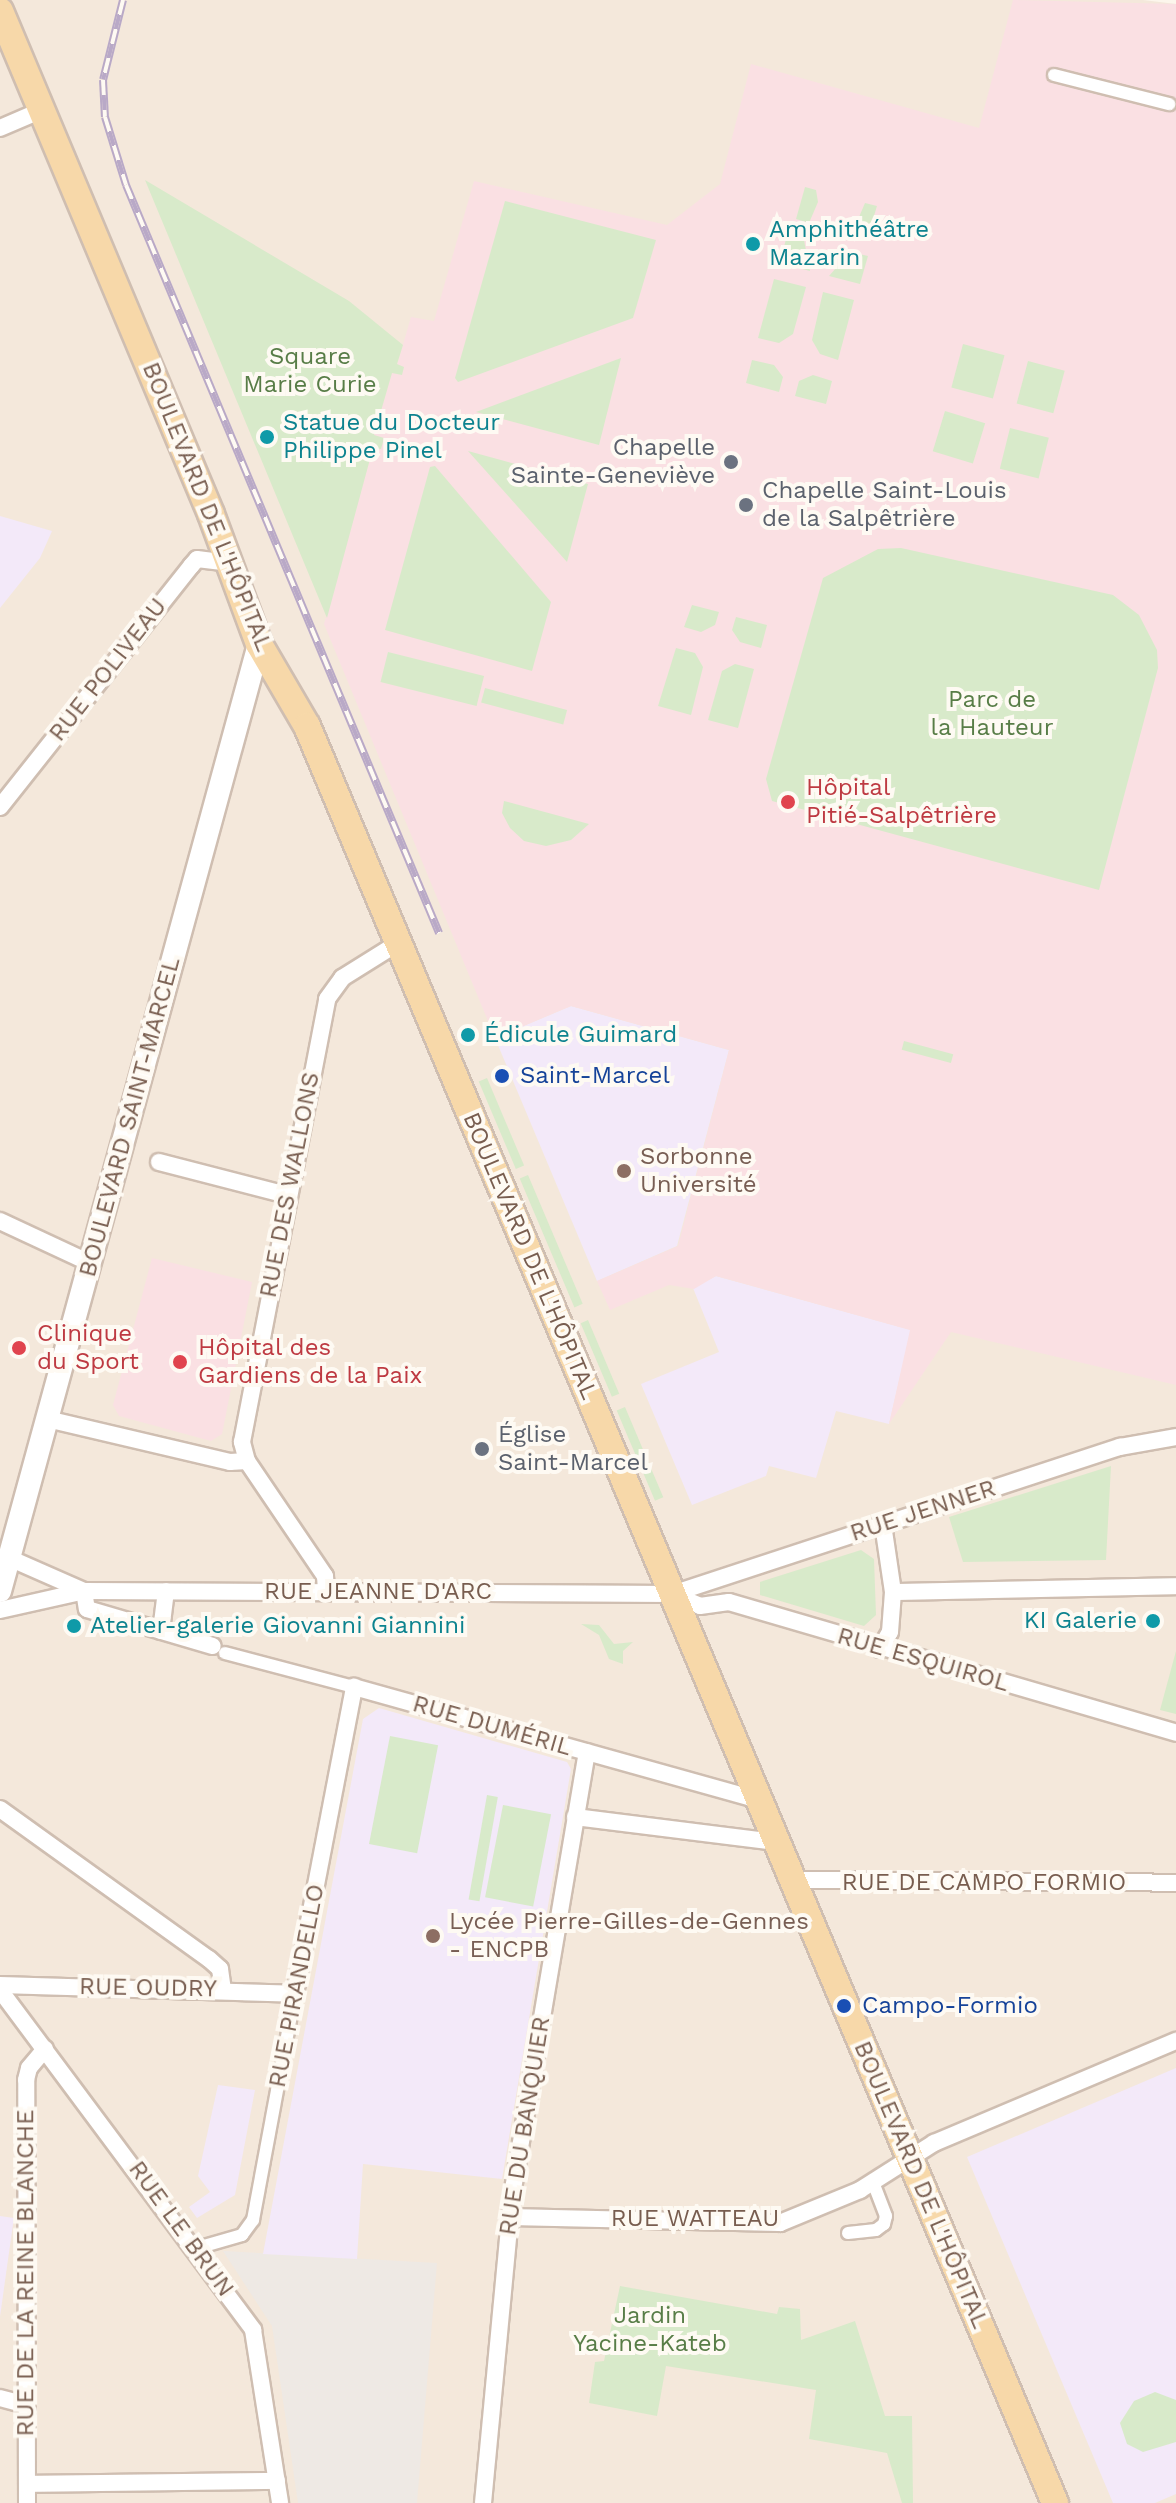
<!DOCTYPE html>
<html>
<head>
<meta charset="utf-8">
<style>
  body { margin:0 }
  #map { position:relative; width:1176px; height:2503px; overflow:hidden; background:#fcf6ec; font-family:"Work Sans",sans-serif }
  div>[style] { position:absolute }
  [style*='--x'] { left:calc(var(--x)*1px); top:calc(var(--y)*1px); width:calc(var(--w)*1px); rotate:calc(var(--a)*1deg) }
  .residential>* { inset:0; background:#f4e8db }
  .industrial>* { inset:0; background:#eee9e4 }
  .education>* { inset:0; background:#f3e9f9; transform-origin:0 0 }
  .medical>* { inset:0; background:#fae0e3 }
  .green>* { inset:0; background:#d8eaca; transform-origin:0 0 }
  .roads { filter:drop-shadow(2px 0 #cfbeb1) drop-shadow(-2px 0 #cfbeb1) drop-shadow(0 2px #cfbeb1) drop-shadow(0 -2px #cfbeb1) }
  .pedestrian>* { height:12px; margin:-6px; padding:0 6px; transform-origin:6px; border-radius:6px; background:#fff }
  .minor>* { height:16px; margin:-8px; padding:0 8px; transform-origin:8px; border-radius:8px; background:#fff }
  .secondary>* { height:22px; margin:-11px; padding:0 11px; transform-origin:11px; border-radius:11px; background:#fff }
  .primary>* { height:26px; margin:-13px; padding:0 13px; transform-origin:13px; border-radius:13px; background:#f7d8a9 }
  .rail>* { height:8px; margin-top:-4px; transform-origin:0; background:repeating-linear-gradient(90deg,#fefaf3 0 15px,#b9a9c7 0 30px); box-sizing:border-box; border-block:2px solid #b9a9c7 }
  .dots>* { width:22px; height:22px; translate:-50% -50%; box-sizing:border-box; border:4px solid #fefaf3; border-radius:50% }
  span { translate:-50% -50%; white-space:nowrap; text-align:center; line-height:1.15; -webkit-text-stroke:8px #fefaf3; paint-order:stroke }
  .culture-label { font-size:24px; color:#0d838f }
  .left { translate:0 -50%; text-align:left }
  .right { translate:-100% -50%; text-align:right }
  .park-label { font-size:24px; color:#587d47 }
  .worship-label { font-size:24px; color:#5b616d }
  .street-label { font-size:24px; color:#785d4f }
  .health-label { font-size:24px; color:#be3a42 }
  .transit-label { font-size:24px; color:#164399 }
  .education-label { font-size:24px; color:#785e54 }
</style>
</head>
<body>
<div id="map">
  <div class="residential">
    <i style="clip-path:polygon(0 0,1143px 0,1176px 4px,1176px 2503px,0 2503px)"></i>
  </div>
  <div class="industrial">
    <i style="clip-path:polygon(223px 2251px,437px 2263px,417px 2503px,298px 2503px,272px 2326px)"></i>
  </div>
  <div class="education">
    <i style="clip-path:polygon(0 516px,52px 531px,40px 558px,0 608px)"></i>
    <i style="clip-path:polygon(571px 1006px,729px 1050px,677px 1246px,597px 1281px,495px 1038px)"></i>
    <i style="clip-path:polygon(716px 1276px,911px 1330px,889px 1424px,836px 1411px,816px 1478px,769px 1466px,766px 1476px,692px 1505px,641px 1384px,719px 1352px,693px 1288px)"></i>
    <i style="clip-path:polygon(379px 1708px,567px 1762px,571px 1769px,502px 2179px,363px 2164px,357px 2259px,263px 2254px,363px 1719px)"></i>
    <i style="clip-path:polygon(1176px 2068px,1176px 2494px,1155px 2503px,1113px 2503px,967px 2157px)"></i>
    <i style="clip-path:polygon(218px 2085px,255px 2090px,235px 2195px,197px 2218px,189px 2207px,210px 2192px,198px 2176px)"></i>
    <i style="left:0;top:2216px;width:14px;height:117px;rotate:8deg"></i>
  </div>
  <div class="medical">
    <i style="clip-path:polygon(1013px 0,1176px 4px,1176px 1385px,951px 1332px,889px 1424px,910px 1330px,716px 1276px,694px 1289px,669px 1285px,610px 1310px,597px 1281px,678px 1246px,729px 1050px,571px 1006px,495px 1038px,324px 624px,373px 448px,381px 449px,384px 439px,374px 436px,392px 372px,402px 374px,404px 367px,397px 365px,411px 317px,434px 321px,474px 181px,667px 225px,720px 184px,751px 64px,979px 128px)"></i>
    <i style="clip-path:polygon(152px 1258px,252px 1282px,222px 1434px,211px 1441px,119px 1416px,113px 1405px)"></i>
  </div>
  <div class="green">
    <i style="clip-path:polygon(145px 180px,349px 301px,403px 345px,397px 364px,404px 367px,402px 375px,392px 373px,374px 435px,384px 438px,381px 449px,373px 448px,327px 618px)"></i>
    <i style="clip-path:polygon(805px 187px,816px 190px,818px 202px,809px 223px,796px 219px)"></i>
    <i style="clip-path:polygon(505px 201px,656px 240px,633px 318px,458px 382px,455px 378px)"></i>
    <i style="clip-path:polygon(865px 203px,877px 206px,867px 239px,853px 231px)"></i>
    <i style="clip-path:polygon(787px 235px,804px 240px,810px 271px,780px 263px)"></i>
    <i style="clip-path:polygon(850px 252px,868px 256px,860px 284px,829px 276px)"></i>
    <i style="clip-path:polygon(774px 279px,806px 287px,793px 334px,779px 343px,758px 338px)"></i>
    <i style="clip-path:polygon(823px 292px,854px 300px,838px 360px,820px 354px,812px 340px)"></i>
    <i style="left:963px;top:344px;width:43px;height:45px;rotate:15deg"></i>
    <i style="clip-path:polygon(621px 358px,599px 445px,476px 412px)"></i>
    <i style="clip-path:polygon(752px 360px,774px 365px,783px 377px,779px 392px,746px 383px)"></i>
    <i style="left:1028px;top:361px;width:38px;height:44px;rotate:15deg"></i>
    <i style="clip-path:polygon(813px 375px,832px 381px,826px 404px,795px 396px,799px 381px)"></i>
    <i style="left:945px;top:411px;width:42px;height:42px;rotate:17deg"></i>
    <i style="left:1010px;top:428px;width:40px;height:42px;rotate:14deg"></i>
    <i style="clip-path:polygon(468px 451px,588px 484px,567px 562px)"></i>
    <i style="clip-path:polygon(435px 466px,551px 602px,532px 671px,385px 630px,430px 467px)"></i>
    <i style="clip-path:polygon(901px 548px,1113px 595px,1139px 615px,1157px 650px,1158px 668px,1099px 890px,772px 801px,766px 779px,823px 578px,878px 549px)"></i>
    <i style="clip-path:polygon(692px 605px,719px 612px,715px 625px,701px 632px,684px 627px)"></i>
    <i style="clip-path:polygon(736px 617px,767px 625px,761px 648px,740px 642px,732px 630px)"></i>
    <i style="clip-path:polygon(676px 648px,695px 653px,703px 667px,691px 715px,658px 706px)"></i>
    <i style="left:388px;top:652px;width:99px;height:31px;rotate:14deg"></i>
    <i style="clip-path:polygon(735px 664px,754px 669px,738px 728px,708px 720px,722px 671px)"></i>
    <i style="left:485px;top:688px;width:85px;height:15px;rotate:15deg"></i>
    <i style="clip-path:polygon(504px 801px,589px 824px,571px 840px,546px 846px,524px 841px,510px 828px,502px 813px)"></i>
    <i style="left:904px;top:1041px;width:51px;height:9px;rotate:15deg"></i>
    <i style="left:487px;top:1078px;width:95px;height:9px;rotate:67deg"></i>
    <i style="left:528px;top:1175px;width:140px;height:9px;rotate:67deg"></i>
    <i style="left:588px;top:1320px;width:80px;height:8px;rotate:67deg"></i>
    <i style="left:625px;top:1407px;width:98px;height:9px;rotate:67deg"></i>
    <i style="clip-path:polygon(1111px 1466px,1106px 1560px,963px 1562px,949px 1517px)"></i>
    <i style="clip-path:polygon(861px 1550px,874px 1559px,876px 1615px,864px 1626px,760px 1595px,760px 1582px)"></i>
    <i style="clip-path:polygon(581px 1624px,599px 1625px,614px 1644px,633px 1642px,623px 1651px,623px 1664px,609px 1659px,599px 1635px)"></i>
    <i style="clip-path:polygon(1176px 1651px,1176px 1714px,1160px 1710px)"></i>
    <i style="left:390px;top:1736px;width:49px;height:110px;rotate:11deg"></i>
    <i style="left:487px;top:1795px;width:11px;height:106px;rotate:10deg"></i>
    <i style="left:503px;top:1805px;width:49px;height:94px;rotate:11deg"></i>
    <i style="clip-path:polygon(620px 2286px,777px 2314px,779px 2307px,800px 2309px,801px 2340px,855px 2321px,885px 2416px,912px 2416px,913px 2503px,902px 2503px,887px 2453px,809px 2439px,816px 2390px,666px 2366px,657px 2416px,589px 2403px,595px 2362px,604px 2361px)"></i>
    <i style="clip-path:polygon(1155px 2392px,1176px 2400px,1176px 2442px,1143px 2452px,1127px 2444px,1120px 2423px,1134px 2401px)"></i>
  </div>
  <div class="roads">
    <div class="pedestrian">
      <i style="--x:1054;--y:75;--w:119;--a:14.2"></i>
      <i style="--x:225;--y:1653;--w:133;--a:14.8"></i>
      <i style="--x:848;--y:2233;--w:28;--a:-6"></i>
      <i style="--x:876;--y:2230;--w:10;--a:-37"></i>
      <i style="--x:884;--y:2224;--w:8;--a:-76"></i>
      <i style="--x:886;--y:2216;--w:36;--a:-111"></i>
      <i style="--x:197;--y:2248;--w:47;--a:-16.1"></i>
      <i style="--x:242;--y:2235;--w:19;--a:-54"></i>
      <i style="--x:253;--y:2220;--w:230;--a:-79.5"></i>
    </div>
    <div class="minor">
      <i style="--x:0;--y:128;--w:46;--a:-23.2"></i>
      <i style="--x:0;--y:807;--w:308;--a:-51.6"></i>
      <i style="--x:191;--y:566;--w:9;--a:-49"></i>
      <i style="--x:197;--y:559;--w:32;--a:7"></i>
      <i style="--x:159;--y:1162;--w:132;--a:14.5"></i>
      <i style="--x:0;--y:1221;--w:99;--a:25"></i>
      <i style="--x:47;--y:1419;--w:188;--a:13.2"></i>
      <i style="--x:230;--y:1462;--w:17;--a:-3"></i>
      <i style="--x:247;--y:1461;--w:139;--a:55.9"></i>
      <i style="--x:325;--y:1576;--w:15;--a:86"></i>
      <i style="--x:247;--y:1461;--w:20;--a:-105"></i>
      <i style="--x:242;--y:1442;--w:451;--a:-79.1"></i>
      <i style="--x:327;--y:999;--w:26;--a:-54"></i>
      <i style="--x:342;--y:978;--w:66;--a:-32"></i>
      <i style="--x:9;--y:1558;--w:82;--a:23.7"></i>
      <i style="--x:84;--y:1591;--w:18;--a:81"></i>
      <i style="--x:87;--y:1609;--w:131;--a:16.4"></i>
      <i style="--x:893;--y:1592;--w:283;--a:-1.2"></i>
      <i style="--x:672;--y:1594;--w:30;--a:23"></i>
      <i style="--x:700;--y:1606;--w:29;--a:-8"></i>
      <i style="--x:729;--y:1602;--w:466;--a:16.3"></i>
      <i style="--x:0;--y:1610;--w:86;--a:-12.7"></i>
      <i style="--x:84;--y:1591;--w:588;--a:0.29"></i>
      <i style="--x:672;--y:1594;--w:472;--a:-18.2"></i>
      <i style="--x:1120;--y:1447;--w:57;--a:-10.1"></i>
      <i style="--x:161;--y:1631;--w:40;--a:-82.9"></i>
      <i style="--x:880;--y:1649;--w:20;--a:-60"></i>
      <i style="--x:890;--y:1632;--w:40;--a:-85.7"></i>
      <i style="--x:893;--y:1592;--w:69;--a:-98.4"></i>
      <i style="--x:0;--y:1809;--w:257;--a:35.7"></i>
      <i style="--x:209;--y:1959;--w:15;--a:42"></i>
      <i style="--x:220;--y:1969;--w:21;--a:82"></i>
      <i style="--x:575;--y:1817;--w:203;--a:7.1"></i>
      <i style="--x:792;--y:1880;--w:384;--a:0.4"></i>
      <i style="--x:0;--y:1985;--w:295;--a:1.7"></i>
      <i style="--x:295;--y:1994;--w:313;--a:-79.1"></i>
      <i style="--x:354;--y:1687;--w:420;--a:15.6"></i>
      <i style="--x:0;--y:1990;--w:424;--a:53.3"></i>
      <i style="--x:253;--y:2330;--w:175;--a:81.1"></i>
      <i style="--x:510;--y:2217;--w:270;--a:1.3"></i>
      <i style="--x:780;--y:2223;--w:87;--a:-22.4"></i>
      <i style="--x:860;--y:2190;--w:88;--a:-32.4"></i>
      <i style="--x:934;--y:2143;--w:263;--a:-22.9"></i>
      <i style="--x:0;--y:2398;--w:27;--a:15"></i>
      <i style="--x:27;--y:2484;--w:250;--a:-0.7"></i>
      <i style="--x:27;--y:2503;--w:423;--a:-90.1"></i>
      <i style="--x:26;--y:2080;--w:12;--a:-76"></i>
      <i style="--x:29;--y:2068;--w:25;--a:-50"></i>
      <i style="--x:483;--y:2503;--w:309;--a:-84.6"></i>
      <i style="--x:512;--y:2195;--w:449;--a:-80.4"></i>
    </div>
    <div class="secondary">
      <i style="--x:0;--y:1591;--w:982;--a:-74.7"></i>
    </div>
    <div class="primary">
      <i style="--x:0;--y:11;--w:545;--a:67.24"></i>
      <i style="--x:211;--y:514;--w:139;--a:69.7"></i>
      <i style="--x:259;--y:644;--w:95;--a:59.7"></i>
      <i style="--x:307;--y:726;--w:1928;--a:67.17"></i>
    </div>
  </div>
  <div class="rail">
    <i style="--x:123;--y:0;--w:82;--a:104"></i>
    <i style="--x:103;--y:80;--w:37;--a:87"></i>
    <i style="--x:105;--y:117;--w:71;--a:72.8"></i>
    <i style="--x:126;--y:185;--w:811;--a:67.29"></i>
  </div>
  <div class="dots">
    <i style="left:753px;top:244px;background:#0f9aa8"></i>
    <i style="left:267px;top:437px;background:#0f9aa8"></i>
    <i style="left:731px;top:462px;background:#6b7280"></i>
    <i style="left:746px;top:505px;background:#6b7280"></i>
    <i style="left:788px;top:802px;background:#e0444e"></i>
    <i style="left:468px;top:1035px;background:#0f9aa8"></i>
    <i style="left:502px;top:1076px;background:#1a4fb4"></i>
    <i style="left:624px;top:1171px;background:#8d6e63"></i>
    <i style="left:19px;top:1348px;background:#e0444e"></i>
    <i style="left:180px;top:1362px;background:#e0444e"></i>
    <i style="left:482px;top:1449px;background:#6b7280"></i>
    <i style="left:1153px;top:1621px;background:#0f9aa8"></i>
    <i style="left:74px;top:1626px;background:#0f9aa8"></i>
    <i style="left:433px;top:1936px;background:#8d6e63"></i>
    <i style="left:844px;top:2006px;background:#1a4fb4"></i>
  </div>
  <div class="culture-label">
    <span class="left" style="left:769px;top:244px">Amphithéâtre<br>Mazarin</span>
    <span class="left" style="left:283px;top:437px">Statue du Docteur<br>Philippe Pinel</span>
    <span class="left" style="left:484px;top:1035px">Édicule Guimard</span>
    <span class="right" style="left:1137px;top:1621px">KI Galerie</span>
    <span class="left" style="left:90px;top:1626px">Atelier-galerie Giovanni Giannini</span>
  </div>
  <div class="park-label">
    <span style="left:310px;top:371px">Square<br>Marie Curie</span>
    <span style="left:992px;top:714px">Parc de<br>la Hauteur</span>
    <span style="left:650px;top:2330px">Jardin<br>Yacine-Kateb</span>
  </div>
  <div class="worship-label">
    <span class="right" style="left:715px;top:462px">Chapelle<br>Sainte-Geneviève</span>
    <span class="left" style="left:762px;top:505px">Chapelle Saint-Louis<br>de la Salpêtrière</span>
    <span class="left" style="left:498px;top:1449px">Église<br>Saint-Marcel</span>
  </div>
  <div class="street-label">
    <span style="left:207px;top:507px;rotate:68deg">BOULEVARD DE L'HÔPITAL</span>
    <span style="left:108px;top:670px;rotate:-52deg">RUE POLIVEAU</span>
    <span style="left:130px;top:1117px;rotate:-75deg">BOULEVARD SAINT-MARCEL</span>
    <span style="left:290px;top:1185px;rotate:-79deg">RUE DES WALLONS</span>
    <span style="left:530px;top:1256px;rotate:67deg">BOULEVARD DE L'HÔPITAL</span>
    <span style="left:923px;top:1511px;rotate:-18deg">RUE JENNER</span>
    <span style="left:378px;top:1592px">RUE JEANNE D'ARC</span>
    <span style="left:923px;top:1660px;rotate:16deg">RUE ESQUIROL</span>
    <span style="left:492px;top:1726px;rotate:16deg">RUE DUMÉRIL</span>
    <span style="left:984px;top:1883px">RUE DE CAMPO FORMIO</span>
    <span style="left:297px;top:1986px;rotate:-79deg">RUE PIRANDELLO</span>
    <span style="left:148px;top:1988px;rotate:1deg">RUE OUDRY</span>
    <span style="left:525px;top:2126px;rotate:-81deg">RUE DU BANQUIER</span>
    <span style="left:921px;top:2185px;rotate:67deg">BOULEVARD DE L'HÔPITAL</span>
    <span style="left:695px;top:2219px">RUE WATTEAU</span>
    <span style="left:181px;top:2229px;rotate:54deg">RUE LE BRUN</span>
    <span style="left:26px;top:2273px;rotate:-90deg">RUE DE LA REINE BLANCHE</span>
  </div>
  <div class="health-label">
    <span class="left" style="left:806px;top:802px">Hôpital<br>Pitié-Salpêtrière</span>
    <span class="left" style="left:37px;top:1348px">Clinique<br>du Sport</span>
    <span class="left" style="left:198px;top:1362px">Hôpital des<br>Gardiens de la Paix</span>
  </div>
  <div class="transit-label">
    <span class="left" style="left:520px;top:1076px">Saint-Marcel</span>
    <span class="left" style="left:862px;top:2006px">Campo-Formio</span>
  </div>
  <div class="education-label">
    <span class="left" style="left:640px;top:1171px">Sorbonne<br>Université</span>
    <span class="left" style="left:449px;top:1936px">Lycée Pierre-Gilles-de-Gennes<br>- ENCPB</span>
  </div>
</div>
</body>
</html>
